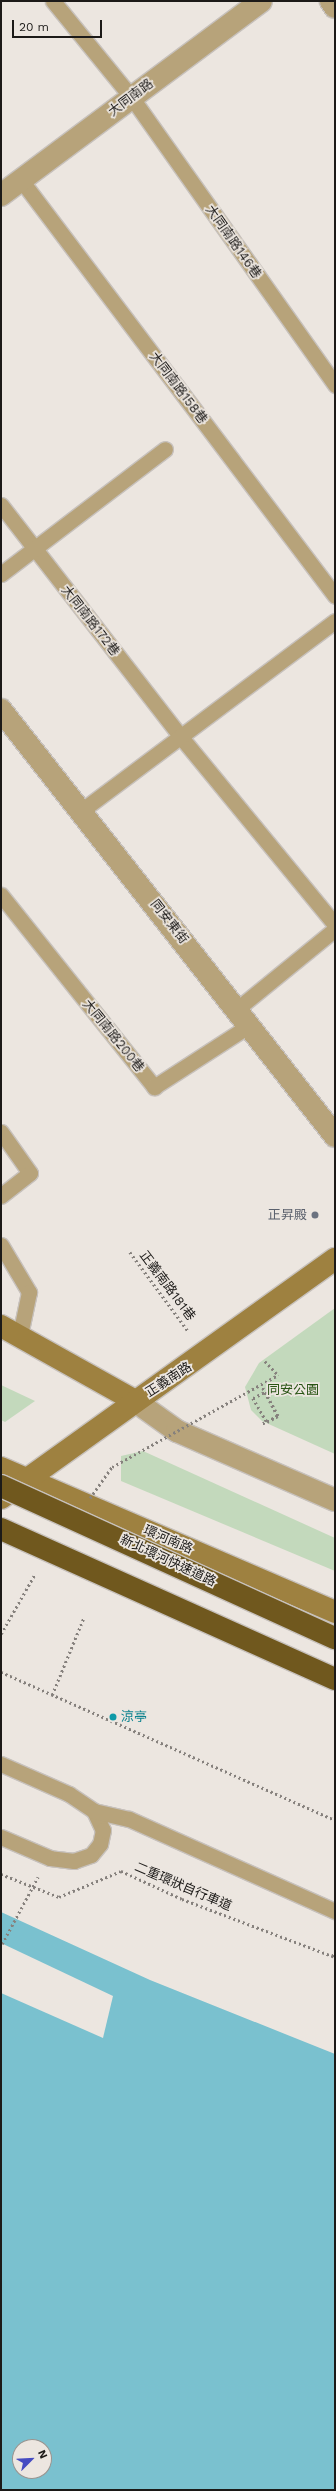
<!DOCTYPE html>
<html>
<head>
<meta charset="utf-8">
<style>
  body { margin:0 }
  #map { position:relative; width:336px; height:2491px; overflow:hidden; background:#ece6e0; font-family:"Work Sans","Noto Sans TC",sans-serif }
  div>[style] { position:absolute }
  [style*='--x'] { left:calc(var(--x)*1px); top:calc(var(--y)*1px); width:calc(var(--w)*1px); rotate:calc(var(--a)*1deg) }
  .green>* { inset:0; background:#c3d9bc }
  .water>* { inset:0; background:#7ac1cf }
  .pier>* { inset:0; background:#ece6e0 }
  .path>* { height:2.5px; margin-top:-1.25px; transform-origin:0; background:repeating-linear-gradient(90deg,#86817d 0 2px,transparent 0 5px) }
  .roads { filter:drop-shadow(1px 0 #c7c1bc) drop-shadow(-1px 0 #c7c1bc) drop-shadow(0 1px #c7c1bc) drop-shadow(0 -1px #c7c1bc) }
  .lane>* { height:15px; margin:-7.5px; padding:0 7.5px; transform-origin:7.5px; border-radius:7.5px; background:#b7a37a }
  .street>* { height:22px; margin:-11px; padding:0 11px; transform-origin:11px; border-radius:11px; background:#b7a37a }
  .secondary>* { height:22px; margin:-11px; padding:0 11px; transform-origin:11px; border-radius:11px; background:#9e8140 }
  .path-bridge>* { height:2.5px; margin-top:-1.25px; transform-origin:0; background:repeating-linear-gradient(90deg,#86817d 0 2px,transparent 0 5px) }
  .bridges { filter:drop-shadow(1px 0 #c7c1bc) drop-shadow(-1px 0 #c7c1bc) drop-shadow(0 1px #c7c1bc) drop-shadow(0 -1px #c7c1bc) }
  .highway-bridge>* { height:22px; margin:-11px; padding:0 11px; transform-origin:11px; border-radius:11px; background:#70581e }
  .dots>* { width:11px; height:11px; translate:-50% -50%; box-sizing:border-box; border:2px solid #ece6e0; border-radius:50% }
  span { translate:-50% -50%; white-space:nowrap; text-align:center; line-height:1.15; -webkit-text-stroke:3.5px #ece6e0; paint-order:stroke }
  .street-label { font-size:13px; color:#1c1a18 }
  .worship-label { font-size:13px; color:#5b616d }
  .right { translate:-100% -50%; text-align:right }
  .park-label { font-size:13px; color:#2a5516 }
  .culture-label { font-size:13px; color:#0d838f }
  .left { translate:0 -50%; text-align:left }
  .frame { position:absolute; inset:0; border:2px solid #1c1a18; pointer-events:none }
  .north { position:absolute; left:12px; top:2439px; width:40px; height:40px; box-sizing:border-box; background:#ece6e0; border:1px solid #999490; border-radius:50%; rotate:66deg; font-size:11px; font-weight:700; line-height:16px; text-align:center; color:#1c1a18 }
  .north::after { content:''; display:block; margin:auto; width:14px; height:18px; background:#464cc2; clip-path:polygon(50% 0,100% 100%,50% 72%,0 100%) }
  .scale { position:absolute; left:12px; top:20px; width:90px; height:18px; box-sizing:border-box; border:2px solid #1c1a18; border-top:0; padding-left:5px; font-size:12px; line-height:14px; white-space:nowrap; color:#1c1a18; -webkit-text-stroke:3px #ece6e0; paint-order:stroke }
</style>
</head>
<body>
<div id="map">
  <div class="green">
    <i style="clip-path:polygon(335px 1308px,335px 1454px,262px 1421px,251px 1410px,245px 1387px,259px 1363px)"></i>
    <i style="clip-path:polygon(1px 1385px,35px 1401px,5px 1422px,1px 1420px)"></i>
    <i style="clip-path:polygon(143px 1451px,335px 1538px,335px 1571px,121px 1481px,121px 1456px)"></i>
  </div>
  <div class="water">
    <i style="clip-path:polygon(evenodd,1px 1912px,150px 1980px,335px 2054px,335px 2490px,1px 2490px,1px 1912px,20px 2447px,44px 2447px,44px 2471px,20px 2471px,20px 2447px)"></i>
  </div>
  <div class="pier">
    <i style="clip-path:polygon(1px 1943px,113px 1996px,103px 2038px,1px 1993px)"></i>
  </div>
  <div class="path">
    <i style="--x:130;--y:1252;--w:98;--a:53.7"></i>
    <i style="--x:265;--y:1361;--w:19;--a:47"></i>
    <i style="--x:253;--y:1398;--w:13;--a:-27"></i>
    <i style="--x:265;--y:1392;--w:27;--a:62"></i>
    <i style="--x:278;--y:1416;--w:19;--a:152"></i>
    <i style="--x:1;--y:1672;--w:365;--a:23.9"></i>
    <i style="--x:52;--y:1695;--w:84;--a:-67.7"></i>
    <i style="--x:1;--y:1874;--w:62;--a:21.6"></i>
    <i style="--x:59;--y:1897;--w:67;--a:-22.8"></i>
    <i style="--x:121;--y:1871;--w:67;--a:24.7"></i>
    <i style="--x:182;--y:1899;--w:164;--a:20.8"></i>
    <i style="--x:2;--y:1944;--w:76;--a:-61.8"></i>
    <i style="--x:332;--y:1956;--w:4;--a:-45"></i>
  </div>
  <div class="roads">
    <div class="lane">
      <i style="--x:53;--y:1;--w:125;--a:50.8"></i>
      <i style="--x:132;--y:98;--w:352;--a:54.7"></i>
      <i style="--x:21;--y:180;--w:521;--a:52.95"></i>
      <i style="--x:1;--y:505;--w:292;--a:52.2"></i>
      <i style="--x:180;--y:736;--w:244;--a:50.6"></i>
      <i style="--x:1;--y:574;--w:206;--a:-37.3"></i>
      <i style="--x:81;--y:811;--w:317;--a:-36.8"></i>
      <i style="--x:1;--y:895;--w:246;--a:51.4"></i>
      <i style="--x:154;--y:1087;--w:114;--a:-32.9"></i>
      <i style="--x:237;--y:1009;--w:127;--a:-39.2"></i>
      <i style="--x:1;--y:1132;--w:50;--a:54.7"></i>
      <i style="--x:30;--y:1173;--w:37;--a:142"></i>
      <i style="--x:1;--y:1245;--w:55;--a:59.2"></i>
      <i style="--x:29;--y:1292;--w:44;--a:101.8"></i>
      <i style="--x:1;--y:1764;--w:74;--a:23.8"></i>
      <i style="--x:69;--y:1794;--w:30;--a:34"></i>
      <i style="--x:94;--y:1811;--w:21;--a:65"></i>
      <i style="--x:103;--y:1830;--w:14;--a:102"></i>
      <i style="--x:100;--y:1844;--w:14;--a:129"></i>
      <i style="--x:91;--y:1855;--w:18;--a:161"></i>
      <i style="--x:74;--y:1861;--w:24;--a:-173"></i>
      <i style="--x:50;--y:1858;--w:53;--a:-156.8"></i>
      <i style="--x:94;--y:1811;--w:36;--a:13"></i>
      <i style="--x:129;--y:1819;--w:226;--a:24.1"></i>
    </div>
    <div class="street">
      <i style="--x:331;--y:1;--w:7;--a:56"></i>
      <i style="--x:1;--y:195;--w:324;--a:-36.7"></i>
      <i style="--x:1;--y:710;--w:541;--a:51.9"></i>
      <i style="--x:135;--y:1401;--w:52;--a:35.5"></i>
      <i style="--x:177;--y:1431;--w:172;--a:23.6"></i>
    </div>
    <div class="secondary">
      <i style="--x:1;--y:1326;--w:154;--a:29.2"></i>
      <i style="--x:1;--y:1468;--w:364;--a:23.3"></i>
      <i style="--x:1;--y:1498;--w:411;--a:-35.6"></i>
    </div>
  </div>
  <div class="path-bridge">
    <i style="--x:253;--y:1398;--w:28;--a:60"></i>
    <i style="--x:267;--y:1422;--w:13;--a:-29"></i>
    <i style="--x:278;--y:1416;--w:35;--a:-119"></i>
    <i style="--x:90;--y:1498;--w:38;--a:-55"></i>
    <i style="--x:112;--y:1467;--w:190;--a:-29"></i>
    <i style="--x:1;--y:1634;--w:69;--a:-60.5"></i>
  </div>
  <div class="bridges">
    <div class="highway-bridge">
      <i style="--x:1;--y:1486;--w:367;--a:24.5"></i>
      <i style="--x:1;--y:1529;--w:366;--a:24.2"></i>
    </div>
  </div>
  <div class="dots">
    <i style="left:315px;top:1215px;background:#6b7280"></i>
    <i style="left:113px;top:1717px;background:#0f9aa8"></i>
  </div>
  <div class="street-label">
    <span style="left:131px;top:98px;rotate:-37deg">大同南路</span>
    <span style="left:233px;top:242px;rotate:55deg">大同南路146巷</span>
    <span style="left:178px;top:388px;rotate:53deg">大同南路158巷</span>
    <span style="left:90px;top:621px;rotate:52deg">大同南路172巷</span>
    <span style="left:169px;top:922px;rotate:52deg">同安東街</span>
    <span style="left:113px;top:1036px;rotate:51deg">大同南路200巷</span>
    <span style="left:167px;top:1286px;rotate:53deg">正義南路181巷</span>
    <span style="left:169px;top:1380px;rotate:-33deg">正義南路</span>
    <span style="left:168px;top:1540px;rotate:23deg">環河南路</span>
    <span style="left:168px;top:1561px;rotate:25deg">新北環河快速道路</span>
    <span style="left:183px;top:1887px;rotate:23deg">二重環狀自行車道</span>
  </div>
  <div class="worship-label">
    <span class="right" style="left:307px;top:1215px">正昇殿</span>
  </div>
  <div class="park-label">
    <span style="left:293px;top:1390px">同安公園</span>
  </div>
  <div class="culture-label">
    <span class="left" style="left:121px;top:1717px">涼亭</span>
  </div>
  <div class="frame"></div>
  <div class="north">N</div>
  <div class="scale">20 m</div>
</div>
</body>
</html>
